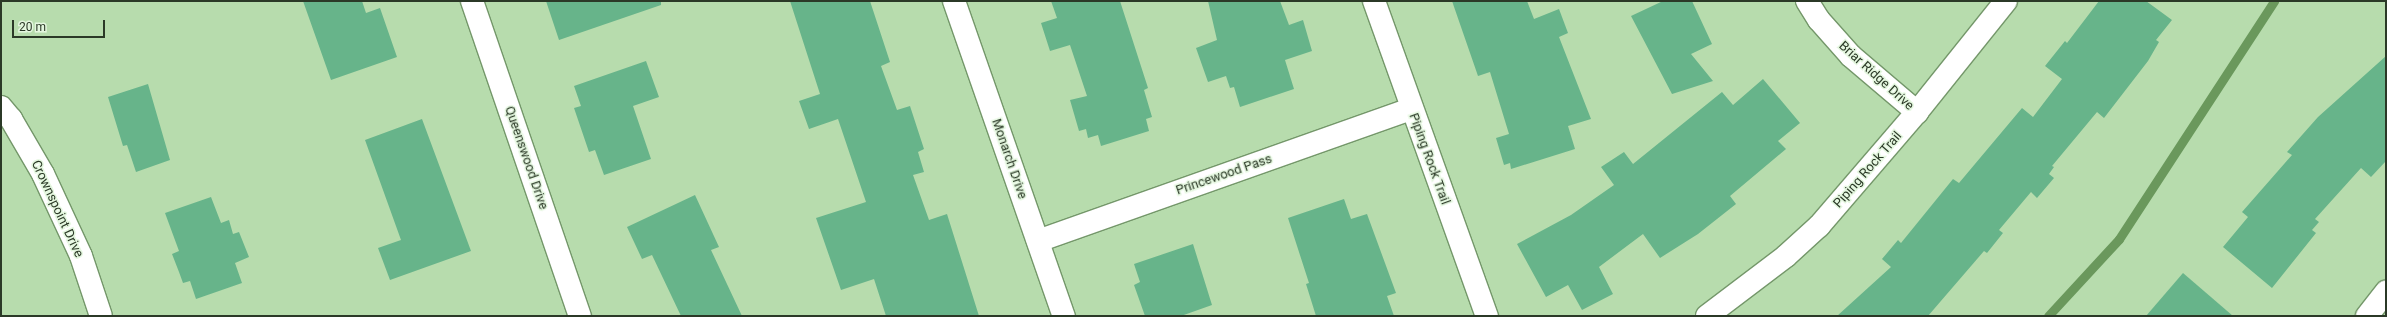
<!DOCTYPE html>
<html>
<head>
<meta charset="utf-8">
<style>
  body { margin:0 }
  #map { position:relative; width:2387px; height:317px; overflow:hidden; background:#b7dcad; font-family:Roboto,sans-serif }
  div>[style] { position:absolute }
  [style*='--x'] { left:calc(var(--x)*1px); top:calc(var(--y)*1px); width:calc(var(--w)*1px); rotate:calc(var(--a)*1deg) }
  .stream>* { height:9px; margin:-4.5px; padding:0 4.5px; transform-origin:4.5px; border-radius:4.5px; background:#6a985c }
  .building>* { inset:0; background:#67b48a }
  .roads { filter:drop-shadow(1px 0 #74976a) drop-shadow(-1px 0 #74976a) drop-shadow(0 1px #74976a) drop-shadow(0 -1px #74976a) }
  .minor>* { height:22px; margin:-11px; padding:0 11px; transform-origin:11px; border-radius:11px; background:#fff }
  .tertiary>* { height:22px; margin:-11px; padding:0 11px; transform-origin:11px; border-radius:11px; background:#fff }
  span { translate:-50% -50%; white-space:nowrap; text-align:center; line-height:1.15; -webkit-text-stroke:3px #e4f7df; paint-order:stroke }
  .street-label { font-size:13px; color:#2b3927 }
  .frame { position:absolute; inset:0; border:2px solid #2b3927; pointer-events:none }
  .scale { position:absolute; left:12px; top:20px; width:93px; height:18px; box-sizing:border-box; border:2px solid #2b3927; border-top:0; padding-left:5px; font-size:12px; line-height:14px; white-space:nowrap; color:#2b3927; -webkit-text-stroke:3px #e4f7df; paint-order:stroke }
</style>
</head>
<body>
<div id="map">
  <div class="stream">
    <i style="--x:2048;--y:316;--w:105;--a:-47.3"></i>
    <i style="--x:2119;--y:239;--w:284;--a:-56.9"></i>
  </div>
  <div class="building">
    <i style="clip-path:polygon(303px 1px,362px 1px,366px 13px,380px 8px,397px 57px,331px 80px)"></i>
    <i style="clip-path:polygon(546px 1px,661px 1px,661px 5px,559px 40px)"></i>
    <i style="clip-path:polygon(790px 1px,870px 1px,890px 62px,881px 66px,897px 110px,910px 106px,924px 149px,918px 152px,924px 172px,913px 175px,929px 220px,947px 214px,979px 316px,886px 316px,874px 279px,841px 290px,816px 218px,866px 202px,838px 119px,809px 129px,799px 101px,820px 94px)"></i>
    <i style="clip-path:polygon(1051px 1px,1120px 1px,1148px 88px,1144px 90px,1152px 117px,1146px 119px,1149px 131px,1101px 146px,1098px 135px,1088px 138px,1086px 129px,1079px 131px,1070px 100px,1087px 96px,1070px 45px,1050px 51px,1041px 23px,1057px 18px)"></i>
    <i style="clip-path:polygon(1208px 1px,1280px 1px,1289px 25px,1303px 20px,1312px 51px,1285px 60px,1294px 89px,1240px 107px,1234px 87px,1230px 88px,1226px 76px,1208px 82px,1196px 48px,1217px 40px)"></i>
    <i style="clip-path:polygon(1452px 1px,1527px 1px,1534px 19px,1559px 9px,1568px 33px,1559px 37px,1591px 119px,1568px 126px,1575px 149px,1511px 169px,1510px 163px,1504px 165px,1496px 138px,1509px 134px,1490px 72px,1478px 76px)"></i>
    <i style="clip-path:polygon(1663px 1px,1692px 1px,1712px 44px,1691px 54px,1713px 81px,1672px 94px,1631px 16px)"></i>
    <i style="clip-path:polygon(2099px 1px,2146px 1px,2172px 20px,2156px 40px,2159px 42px,2148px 61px,2104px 118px,2097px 112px,2052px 166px,2054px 167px,2049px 174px,2054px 178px,2037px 198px,2031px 192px,1999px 230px,2003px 233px,1987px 253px,1984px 251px,1928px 316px,1837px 316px,1891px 267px,1882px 259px,1898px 240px,1901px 243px,1953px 179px,1959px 183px,2022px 108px,2033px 117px,2062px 79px,2045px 66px,2065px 41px,2067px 43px)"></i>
    <i style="clip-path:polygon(2386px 56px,2386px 161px,2371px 177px,2361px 168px,2315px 219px,2319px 222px,2312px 230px,2316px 233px,2272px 288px,2223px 247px,2248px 217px,2242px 212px,2292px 155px,2287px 152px,2318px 117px)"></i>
    <i style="clip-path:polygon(646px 61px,659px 97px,633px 106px,651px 159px,604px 175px,595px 150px,589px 152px,574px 108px,581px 106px,574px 86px)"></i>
    <i style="clip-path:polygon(1763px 79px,1800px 123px,1778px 141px,1786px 149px,1730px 196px,1736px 204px,1698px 234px,1660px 258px,1643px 234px,1599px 267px,1613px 294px,1582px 310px,1568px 285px,1546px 297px,1517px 244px,1571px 215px,1614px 185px,1601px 167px,1624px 152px,1633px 164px,1722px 92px,1733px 105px)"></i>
    <i style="clip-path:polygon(148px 84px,170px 160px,136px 172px,127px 145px,123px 146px,108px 97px)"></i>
    <i style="clip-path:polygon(422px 119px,471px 251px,390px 280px,378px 248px,401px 240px,365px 140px)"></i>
    <i style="clip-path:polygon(695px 195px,719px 247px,711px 250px,742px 316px,681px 316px,652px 255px,642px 259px,627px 227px)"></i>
    <i style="clip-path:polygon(211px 197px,221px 223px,229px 220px,233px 234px,239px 232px,249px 257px,235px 263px,242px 283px,196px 299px,190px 281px,183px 283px,179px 272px,172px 254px,179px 251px,165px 213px)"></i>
    <i style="clip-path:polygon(1344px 199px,1351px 219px,1367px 214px,1396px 293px,1387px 296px,1394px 316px,1316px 316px,1306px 284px,1309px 283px,1288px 218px)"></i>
    <i style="clip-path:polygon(1193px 244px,1212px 305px,1181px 316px,1145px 316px,1134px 285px,1140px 282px,1134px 264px)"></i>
    <i style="clip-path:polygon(2183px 273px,2233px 316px,2146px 316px)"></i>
  </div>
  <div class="roads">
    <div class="minor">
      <i style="--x:472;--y:1;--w:333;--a:71.1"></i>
      <i style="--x:1374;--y:1;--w:335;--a:70.3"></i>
      <i style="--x:1807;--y:1;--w:22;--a:58"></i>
      <i style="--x:1819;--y:20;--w:48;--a:48.4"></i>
      <i style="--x:1851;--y:56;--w:87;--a:40.3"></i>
      <i style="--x:1;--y:107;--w:16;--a:50"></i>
      <i style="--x:11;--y:119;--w:64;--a:59.8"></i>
      <i style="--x:43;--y:174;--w:90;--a:65.1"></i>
      <i style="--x:81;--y:256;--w:63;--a:71.6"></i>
      <i style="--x:1038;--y:241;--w:396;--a:-19.5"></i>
      <i style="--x:1707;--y:316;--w:99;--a:-37.2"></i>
      <i style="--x:1786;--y:256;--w:45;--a:-42.3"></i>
      <i style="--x:1819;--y:226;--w:150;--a:-49.3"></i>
      <i style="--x:1917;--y:112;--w:142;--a:-51.3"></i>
    </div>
    <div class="tertiary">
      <i style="--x:954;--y:1;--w:334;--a:70.8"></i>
      <i style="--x:2367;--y:316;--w:31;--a:-52"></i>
    </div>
  </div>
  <div class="street-label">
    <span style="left:1876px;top:76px;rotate:42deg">Briar Ridge Drive</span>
    <span style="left:526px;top:158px;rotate:71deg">Queenswood Drive</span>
    <span style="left:1009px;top:159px;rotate:71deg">Monarch Drive</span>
    <span style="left:1429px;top:159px;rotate:70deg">Piping Rock Trail</span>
    <span style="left:1868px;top:170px;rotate:-49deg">Piping Rock Trail</span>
    <span style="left:1224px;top:175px;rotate:-19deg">Princewood Pass</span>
    <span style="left:57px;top:209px;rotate:65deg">Crownspoint Drive</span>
  </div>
  <div class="frame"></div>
  <div class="scale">20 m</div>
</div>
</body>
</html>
